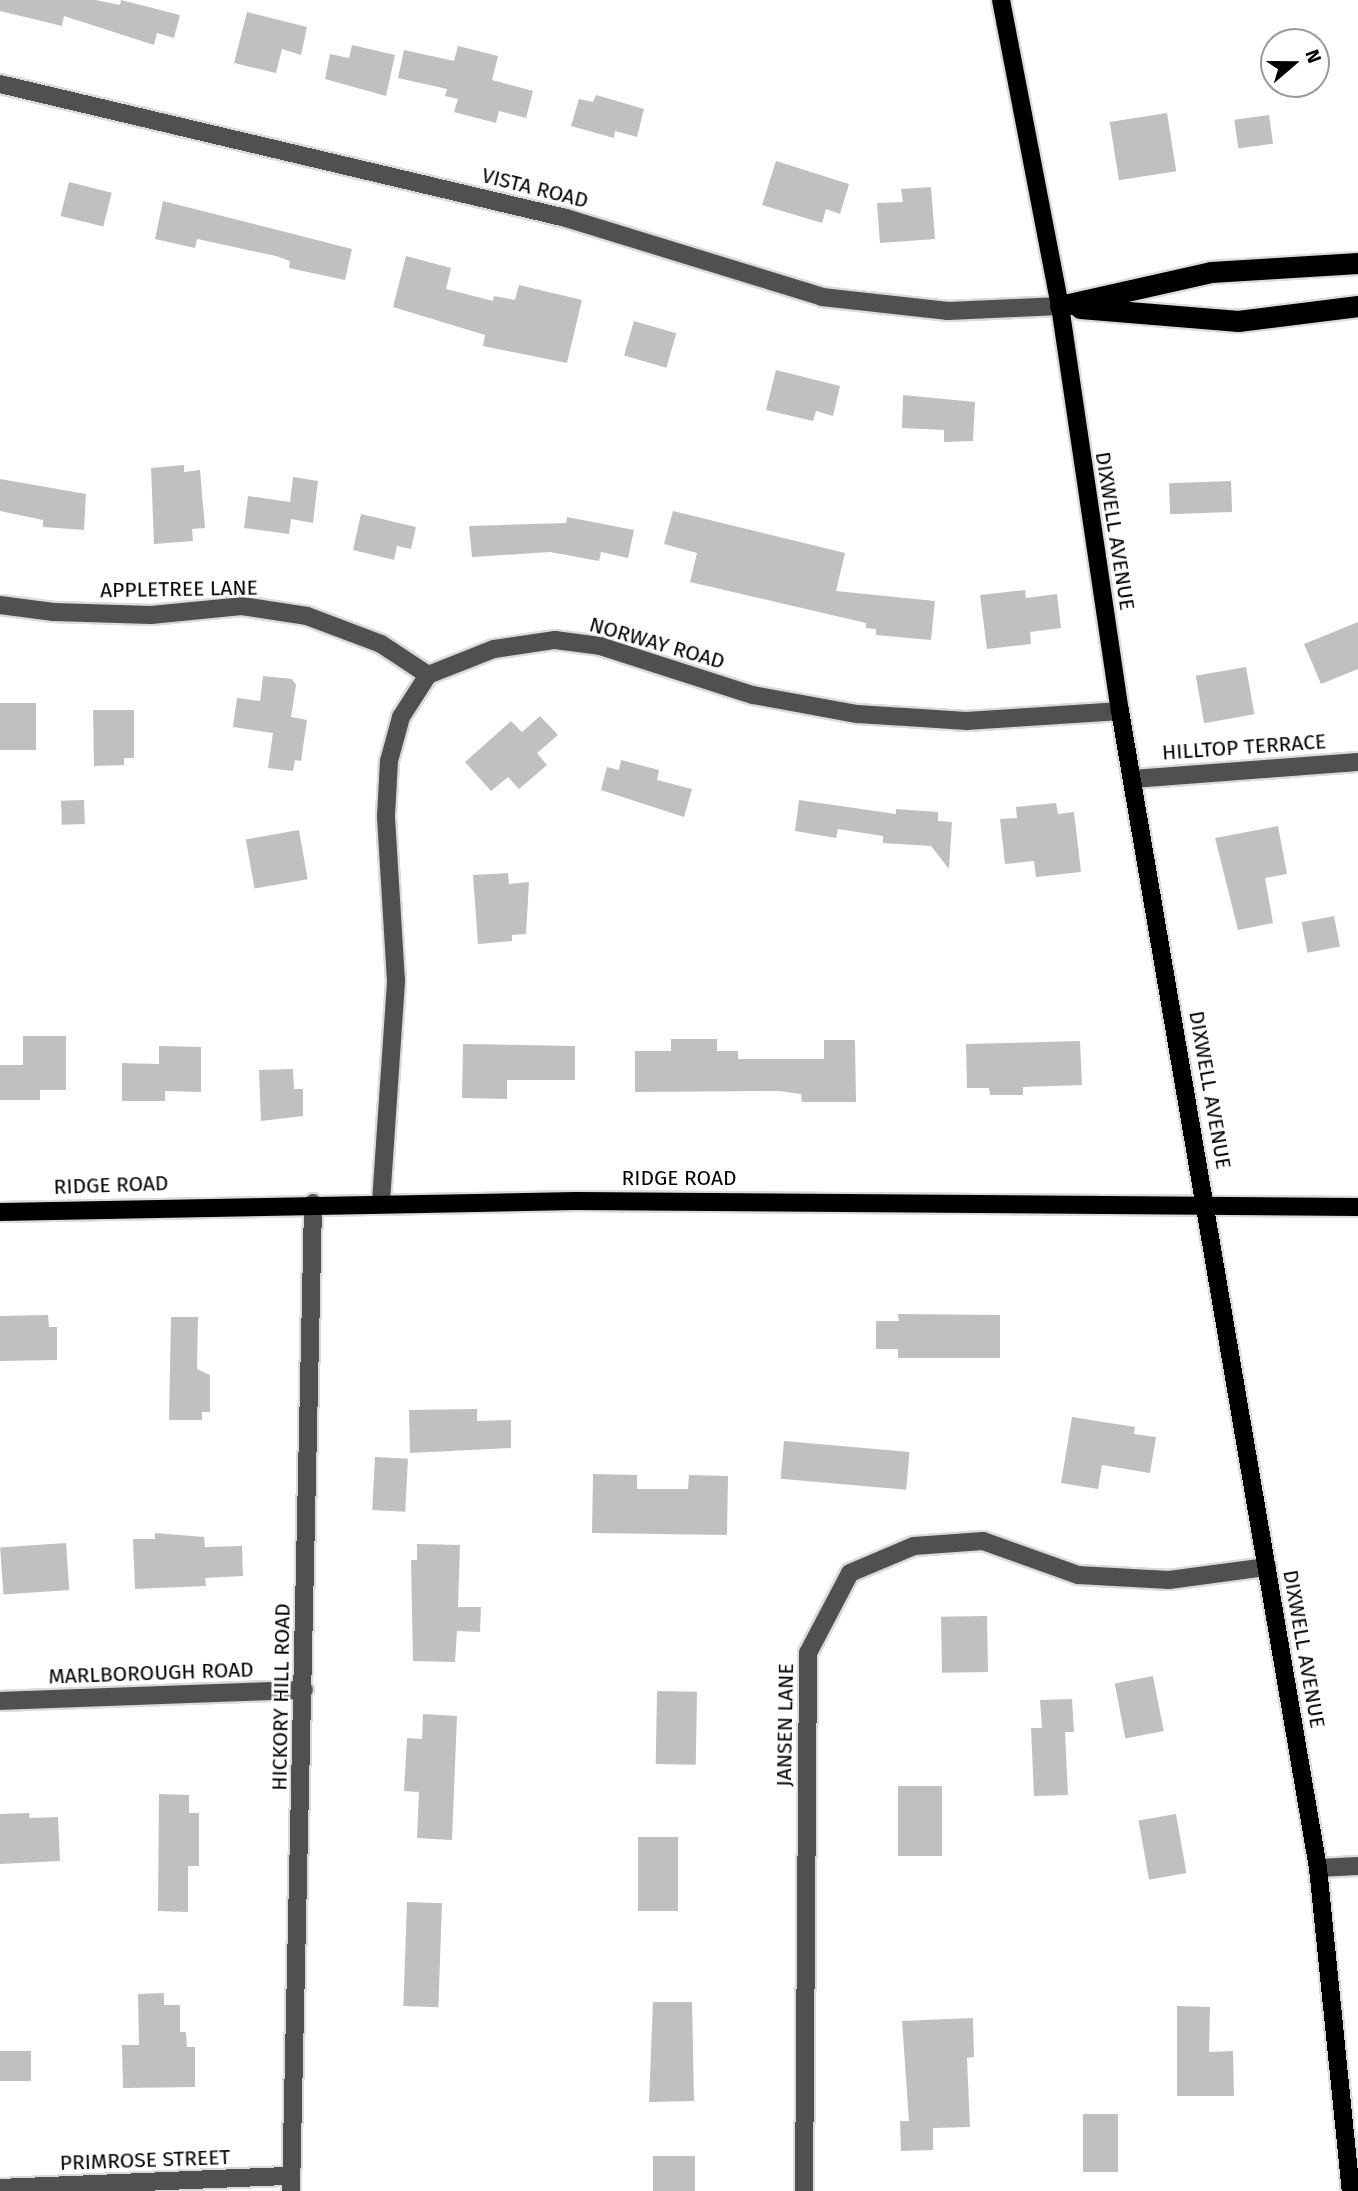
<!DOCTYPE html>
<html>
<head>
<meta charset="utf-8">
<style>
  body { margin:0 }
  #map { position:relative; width:1358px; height:2191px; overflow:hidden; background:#fff; font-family:"Fira Sans",sans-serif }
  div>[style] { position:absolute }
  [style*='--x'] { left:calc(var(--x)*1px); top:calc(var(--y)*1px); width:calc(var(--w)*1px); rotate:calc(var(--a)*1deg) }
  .building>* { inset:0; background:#c0c0c0; transform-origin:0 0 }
  .roads { filter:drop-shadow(2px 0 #dbdbdb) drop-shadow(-2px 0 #dbdbdb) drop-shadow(0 2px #dbdbdb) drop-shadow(0 -2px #dbdbdb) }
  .minor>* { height:18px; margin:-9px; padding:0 9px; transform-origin:9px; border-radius:9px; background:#505050 }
  .major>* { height:18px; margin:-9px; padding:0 9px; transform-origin:9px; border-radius:9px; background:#000 }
  .highway>* { height:21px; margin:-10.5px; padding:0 10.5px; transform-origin:10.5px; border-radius:10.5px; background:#000 }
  span { translate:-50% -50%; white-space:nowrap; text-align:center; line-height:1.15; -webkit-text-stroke:5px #fff; paint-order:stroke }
  .street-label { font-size:21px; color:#000 }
  .north { position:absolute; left:1260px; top:28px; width:70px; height:70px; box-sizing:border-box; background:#fff; border:2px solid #999; border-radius:50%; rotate:70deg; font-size:19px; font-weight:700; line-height:28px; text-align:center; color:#000 }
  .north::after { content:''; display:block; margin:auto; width:24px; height:32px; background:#000; clip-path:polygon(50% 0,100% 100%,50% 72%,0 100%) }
</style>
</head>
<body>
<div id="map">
  <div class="building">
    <i style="clip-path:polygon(0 0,95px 0,120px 5px,121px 0,180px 15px,174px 38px,157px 33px,154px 45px,64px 16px,62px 26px,0 11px)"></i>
    <i style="clip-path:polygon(247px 12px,307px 27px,301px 55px,282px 49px,276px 73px,234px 63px)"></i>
    <i style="clip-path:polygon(352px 45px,395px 55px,386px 96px,325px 79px,330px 54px,349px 58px)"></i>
    <i style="clip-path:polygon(458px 46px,498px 56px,492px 80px,533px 91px,526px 118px,499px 111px,496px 123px,454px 112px,458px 99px,445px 96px,447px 89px,398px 78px,404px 50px,454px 61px)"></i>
    <i style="clip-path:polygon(596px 95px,644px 109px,637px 137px,615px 131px,614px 138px,571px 126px,579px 99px,593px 102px)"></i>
    <i style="left:1167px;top:113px;width:59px;height:58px;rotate:81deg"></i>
    <i style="left:1269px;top:115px;width:29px;height:35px;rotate:82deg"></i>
    <i style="clip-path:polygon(776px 161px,849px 184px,840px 214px,826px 209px,822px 223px,762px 205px)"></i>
    <i style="left:69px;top:182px;width:44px;height:35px;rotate:14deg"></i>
    <i style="clip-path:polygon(931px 187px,935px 239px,880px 243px,877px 203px,903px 202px,901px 189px)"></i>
    <i style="clip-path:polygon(163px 201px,352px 249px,345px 280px,289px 268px,290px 261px,276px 256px,197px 239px,195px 248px,155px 239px)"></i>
    <i style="clip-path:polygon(406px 256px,451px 268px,446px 289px,493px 301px,494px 296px,515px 300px,519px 285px,582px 300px,567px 363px,483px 346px,485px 335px,393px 307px)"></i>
    <i style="left:634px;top:321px;width:44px;height:36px;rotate:16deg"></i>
    <i style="clip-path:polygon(776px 370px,840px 386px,833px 416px,816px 411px,813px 421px,766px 410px)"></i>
    <i style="clip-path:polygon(903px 395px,975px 402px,973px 441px,944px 442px,944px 430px,902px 428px)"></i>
    <i style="clip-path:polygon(184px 465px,184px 472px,200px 470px,205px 528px,192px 529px,193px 541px,154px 544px,151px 468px)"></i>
    <i style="clip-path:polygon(293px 477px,318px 481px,313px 523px,291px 519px,289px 534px,244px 528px,248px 496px,290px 502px)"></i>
    <i style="clip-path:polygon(0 479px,86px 494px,84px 530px,43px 527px,43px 520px,0 511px)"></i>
    <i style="left:1231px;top:481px;width:31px;height:62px;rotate:88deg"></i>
    <i style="clip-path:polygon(673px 511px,845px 553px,836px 591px,935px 601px,931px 640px,876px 635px,876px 629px,866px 628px,866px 623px,690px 582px,697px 553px,664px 544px)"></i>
    <i style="clip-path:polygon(361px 514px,416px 527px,411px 549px,397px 546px,394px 560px,353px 550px)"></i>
    <i style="clip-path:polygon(567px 517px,634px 530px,628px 558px,601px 552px,599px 561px,550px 552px,472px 557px,469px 526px,566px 523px)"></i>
    <i style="clip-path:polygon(1025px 590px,1026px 598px,1057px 594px,1061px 628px,1030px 632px,1031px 644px,987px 649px,980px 595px)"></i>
    <i style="clip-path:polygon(1358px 622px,1358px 669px,1321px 684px,1304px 644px)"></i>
    <i style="left:1246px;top:667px;width:48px;height:51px;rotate:80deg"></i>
    <i style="clip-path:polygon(263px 676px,292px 679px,296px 685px,291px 717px,307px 720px,301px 761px,295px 760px,293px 771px,268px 768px,273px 733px,233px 727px,237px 698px,260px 701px)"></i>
    <i style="left:0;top:703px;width:36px;height:47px"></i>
    <i style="clip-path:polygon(93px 710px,134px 710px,134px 758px,124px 758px,124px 765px,94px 766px)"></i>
    <i style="clip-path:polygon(540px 716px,558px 735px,537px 753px,547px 765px,519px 789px,508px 777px,491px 791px,465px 762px,511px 721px,522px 732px)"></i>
    <i style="clip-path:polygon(621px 760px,659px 770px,657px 780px,692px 789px,684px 817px,601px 790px,607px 767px,619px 770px)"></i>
    <i style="left:84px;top:800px;width:24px;height:23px;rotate:88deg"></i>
    <i style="clip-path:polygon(799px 800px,896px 814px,896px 809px,938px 812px,938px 821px,952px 822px,949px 869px,931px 846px,883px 843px,883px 836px,838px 829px,836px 838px,795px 831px)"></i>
    <i style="clip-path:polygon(1056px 803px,1058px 814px,1074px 812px,1081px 872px,1036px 877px,1034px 861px,1005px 864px,1000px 819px,1017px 818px,1016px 807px)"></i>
    <i style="clip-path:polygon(1278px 826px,1287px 874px,1265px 878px,1273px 923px,1238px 930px,1215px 838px)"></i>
    <i style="left:299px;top:830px;width:50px;height:54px;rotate:80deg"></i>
    <i style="clip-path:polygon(508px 873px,509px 884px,529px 882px,526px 934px,512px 935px,512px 941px,478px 944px,473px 875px)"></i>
    <i style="left:1334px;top:916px;width:31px;height:33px;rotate:79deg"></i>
    <i style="clip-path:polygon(23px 1036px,66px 1036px,66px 1090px,40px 1090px,40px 1100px,0 1100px,0 1065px,23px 1065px)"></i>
    <i style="clip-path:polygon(671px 1039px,717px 1039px,717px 1051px,738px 1051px,738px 1059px,824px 1059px,824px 1040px,855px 1040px,856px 1102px,802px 1102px,801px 1094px,779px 1091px,635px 1092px,635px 1051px,671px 1051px)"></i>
    <i style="clip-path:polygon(1080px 1041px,1082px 1085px,1023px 1087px,1023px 1095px,990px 1095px,989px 1088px,967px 1088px,966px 1044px)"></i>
    <i style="clip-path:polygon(463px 1044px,575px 1046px,575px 1080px,507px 1080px,507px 1099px,462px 1098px)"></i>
    <i style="clip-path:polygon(159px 1046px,201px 1047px,201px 1092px,165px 1091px,165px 1101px,122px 1101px,122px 1063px,159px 1064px)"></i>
    <i style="clip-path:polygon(293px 1069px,294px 1089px,303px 1089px,303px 1116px,261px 1121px,259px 1070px)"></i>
    <i style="clip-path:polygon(898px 1314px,1000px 1315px,1000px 1358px,898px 1358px,898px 1349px,876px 1349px,876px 1321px,899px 1321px)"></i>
    <i style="clip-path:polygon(48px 1315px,49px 1327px,57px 1327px,57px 1360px,0 1361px,0 1316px)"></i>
    <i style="clip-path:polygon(171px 1317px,198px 1317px,197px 1369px,210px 1375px,210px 1412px,202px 1412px,202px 1420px,169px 1420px)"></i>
    <i style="clip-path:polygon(477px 1409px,477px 1421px,511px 1420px,511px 1448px,410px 1453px,409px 1410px)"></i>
    <i style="clip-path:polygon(1072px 1417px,1135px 1427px,1134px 1434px,1156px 1437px,1150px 1473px,1102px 1465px,1098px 1489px,1061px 1483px)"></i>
    <i style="left:784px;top:1441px;width:126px;height:38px;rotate:5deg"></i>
    <i style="left:375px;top:1457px;width:33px;height:53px;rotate:3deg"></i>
    <i style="clip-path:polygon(593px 1474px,637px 1475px,637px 1489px,688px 1489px,689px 1475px,728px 1476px,727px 1535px,592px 1533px)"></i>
    <i style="clip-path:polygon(155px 1533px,204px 1537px,205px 1547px,242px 1546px,243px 1576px,205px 1578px,206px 1586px,135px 1589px,133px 1539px,155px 1539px)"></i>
    <i style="left:66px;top:1543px;width:47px;height:66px;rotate:86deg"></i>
    <i style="clip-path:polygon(417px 1544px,460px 1545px,458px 1607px,481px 1607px,480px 1632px,457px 1631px,455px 1662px,413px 1661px,411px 1560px,417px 1560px)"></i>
    <i style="left:987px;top:1616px;width:56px;height:46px;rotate:89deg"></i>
    <i style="left:1153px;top:1676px;width:56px;height:39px;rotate:79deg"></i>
    <i style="left:657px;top:1691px;width:40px;height:73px;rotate:1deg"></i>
    <i style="clip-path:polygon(1072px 1699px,1074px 1732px,1065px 1732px,1068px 1795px,1034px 1796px,1031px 1728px,1042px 1728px,1040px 1700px)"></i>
    <i style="clip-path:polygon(423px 1714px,457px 1716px,452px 1840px,417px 1838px,419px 1792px,404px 1791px,407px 1738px,422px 1739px)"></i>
    <i style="left:898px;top:1786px;width:44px;height:70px"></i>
    <i style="clip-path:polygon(159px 1794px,189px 1795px,189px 1813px,199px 1813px,199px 1866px,188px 1866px,188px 1912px,158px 1911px)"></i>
    <i style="clip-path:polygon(29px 1813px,29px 1818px,58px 1817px,60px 1861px,0 1864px,0 1814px)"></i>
    <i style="left:1176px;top:1814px;width:60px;height:38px;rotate:80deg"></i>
    <i style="left:638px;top:1837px;width:40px;height:74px"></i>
    <i style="left:407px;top:1902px;width:35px;height:104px;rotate:2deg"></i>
    <i style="clip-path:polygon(164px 1993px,164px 2005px,180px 2005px,180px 2032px,186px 2032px,187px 2047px,195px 2047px,195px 2087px,123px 2088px,122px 2045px,139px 2045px,138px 1994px)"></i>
    <i style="clip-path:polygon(653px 2002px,692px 2002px,694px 2101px,649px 2102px)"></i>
    <i style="clip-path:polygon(1177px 2006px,1210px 2007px,1209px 2052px,1233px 2051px,1234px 2096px,1177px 2096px)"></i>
    <i style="clip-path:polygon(973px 2018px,974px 2057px,967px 2058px,970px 2127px,933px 2128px,933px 2150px,901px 2151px,900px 2121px,909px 2121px,902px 2021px)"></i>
    <i style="left:0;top:2051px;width:31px;height:30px"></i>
    <i style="left:1083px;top:2114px;width:35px;height:58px"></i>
    <i style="left:653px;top:2156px;width:42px;height:35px"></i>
  </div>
  <div class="roads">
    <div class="minor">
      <i style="--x:0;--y:84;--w:582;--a:13.32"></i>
      <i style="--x:566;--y:218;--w:268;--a:17.1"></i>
      <i style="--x:822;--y:297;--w:127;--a:6.3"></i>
      <i style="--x:948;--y:311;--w:112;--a:-2.6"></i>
      <i style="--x:0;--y:605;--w:54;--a:7.4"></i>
      <i style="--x:54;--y:612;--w:97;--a:1.8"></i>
      <i style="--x:151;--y:615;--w:91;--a:-5.6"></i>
      <i style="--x:242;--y:606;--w:66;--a:8.7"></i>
      <i style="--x:307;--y:616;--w:79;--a:20.7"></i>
      <i style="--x:381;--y:644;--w:56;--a:33.4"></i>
      <i style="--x:1132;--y:779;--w:227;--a:-4.3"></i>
      <i style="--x:381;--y:1202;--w:222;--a:-86.1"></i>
      <i style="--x:396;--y:981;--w:165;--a:-93.5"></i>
      <i style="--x:386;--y:816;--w:55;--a:-86.9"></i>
      <i style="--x:389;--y:761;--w:46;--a:-74.7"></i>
      <i style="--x:401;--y:717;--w:50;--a:-57.3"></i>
      <i style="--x:428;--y:675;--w:71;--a:-21.5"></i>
      <i style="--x:494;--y:649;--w:62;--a:-8.4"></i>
      <i style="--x:555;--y:640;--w:45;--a:7.6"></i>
      <i style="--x:600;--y:646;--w:161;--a:17.8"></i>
      <i style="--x:753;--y:695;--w:106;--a:10.4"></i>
      <i style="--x:857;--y:714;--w:110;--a:3.6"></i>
      <i style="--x:967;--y:721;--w:153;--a:-3.7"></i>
      <i style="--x:0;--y:1701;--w:304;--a:-2.1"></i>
      <i style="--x:1318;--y:1868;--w:40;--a:-2.9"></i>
      <i style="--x:0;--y:2188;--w:291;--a:-2.4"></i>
      <i style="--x:291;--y:2191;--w:988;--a:-88.72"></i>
      <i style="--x:804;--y:2191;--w:538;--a:-89.57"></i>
      <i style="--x:808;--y:1653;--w:90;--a:-62.3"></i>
      <i style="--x:850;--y:1573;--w:69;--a:-22.9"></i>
      <i style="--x:914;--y:1546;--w:69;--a:-4.1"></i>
      <i style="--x:983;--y:1541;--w:101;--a:19.7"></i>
      <i style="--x:1078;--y:1575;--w:91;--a:3.1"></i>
      <i style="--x:1169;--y:1580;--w:99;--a:-7.6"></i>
    </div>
    <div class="major">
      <i style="--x:1001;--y:0;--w:312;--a:79.1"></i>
      <i style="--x:1060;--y:306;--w:409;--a:81.6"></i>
      <i style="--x:1120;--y:711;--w:1174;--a:80.29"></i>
      <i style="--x:1318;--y:1868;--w:325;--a:84.2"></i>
      <i style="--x:0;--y:1212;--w:576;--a:-1.09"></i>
      <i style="--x:576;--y:1201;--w:782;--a:0.44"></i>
    </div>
    <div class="highway">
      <i style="--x:1060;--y:306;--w:155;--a:-12.7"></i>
      <i style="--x:1211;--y:272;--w:147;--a:-3.5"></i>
      <i style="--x:1080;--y:308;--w:159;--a:4.7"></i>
      <i style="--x:1238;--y:321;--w:121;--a:-7.1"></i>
    </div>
  </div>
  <div class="street-label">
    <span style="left:535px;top:188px;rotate:14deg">VISTA ROAD</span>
    <span style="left:1115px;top:531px;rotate:81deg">DIXWELL AVENUE</span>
    <span style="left:179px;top:589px;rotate:-1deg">APPLETREE LANE</span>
    <span style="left:657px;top:643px;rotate:16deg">NORWAY ROAD</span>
    <span style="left:1244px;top:747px;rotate:-4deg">HILLTOP TERRACE</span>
    <span style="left:1210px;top:1090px;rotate:80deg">DIXWELL AVENUE</span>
    <span style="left:679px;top:1178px">RIDGE ROAD</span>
    <span style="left:111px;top:1185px;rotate:-2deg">RIDGE ROAD</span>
    <span style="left:1304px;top:1649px;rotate:80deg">DIXWELL AVENUE</span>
    <span style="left:151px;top:1673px;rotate:-2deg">MARLBOROUGH ROAD</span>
    <span style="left:281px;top:1697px;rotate:-89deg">HICKORY HILL ROAD</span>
    <span style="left:785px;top:1725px;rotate:-89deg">JANSEN LANE</span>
    <span style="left:145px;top:2160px;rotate:-2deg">PRIMROSE STREET</span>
  </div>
  <div class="north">N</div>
</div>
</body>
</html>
